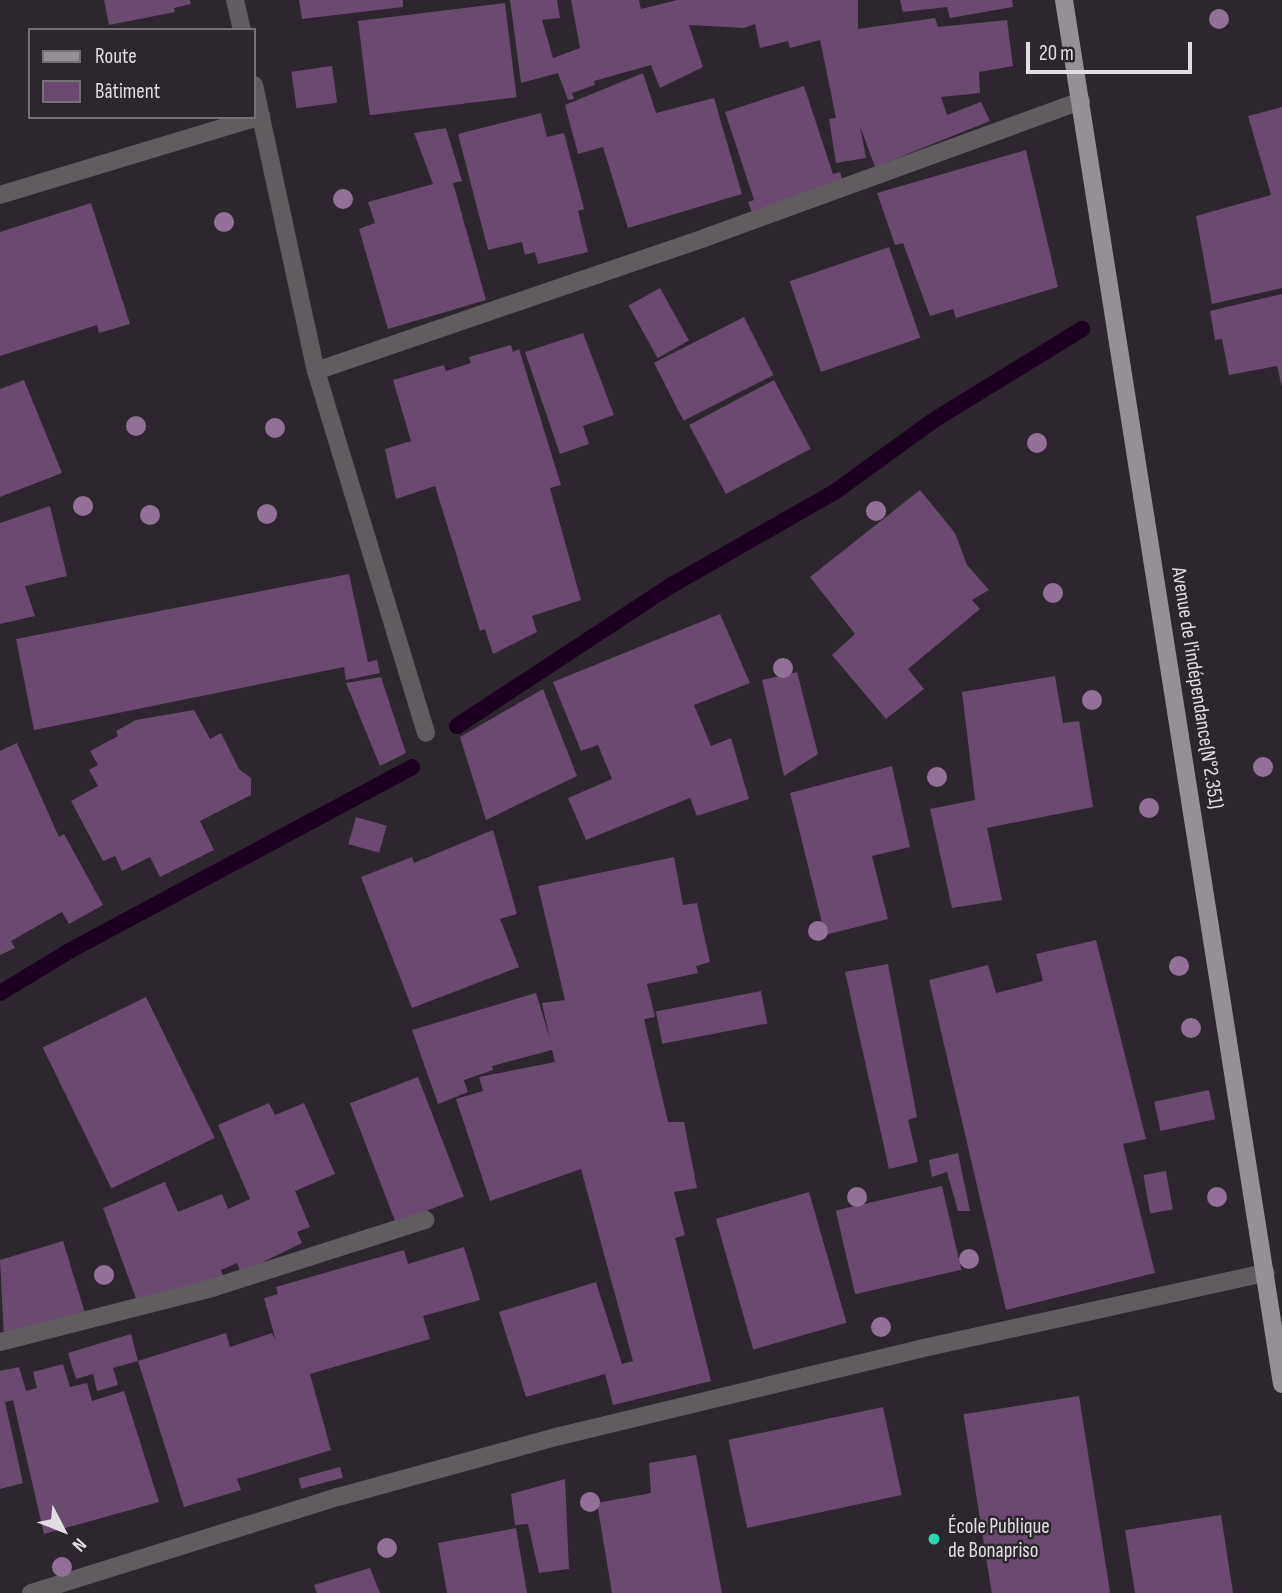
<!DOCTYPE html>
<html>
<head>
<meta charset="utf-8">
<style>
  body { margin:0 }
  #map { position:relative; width:1282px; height:1593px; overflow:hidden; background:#2d262e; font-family:"Sofia Sans Condensed",sans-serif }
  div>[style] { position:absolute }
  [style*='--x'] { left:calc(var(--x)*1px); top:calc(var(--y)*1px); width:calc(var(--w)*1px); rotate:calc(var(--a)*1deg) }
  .stream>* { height:16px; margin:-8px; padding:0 8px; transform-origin:8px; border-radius:8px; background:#1b011f }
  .building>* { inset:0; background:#6a4a6f; transform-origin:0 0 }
  .minor>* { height:18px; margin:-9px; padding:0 9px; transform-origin:9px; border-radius:9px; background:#605c60 }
  .major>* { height:18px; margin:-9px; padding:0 9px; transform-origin:9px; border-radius:9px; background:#968f96 }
  .trees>* { width:20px; height:20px; margin:-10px; border-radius:50%; background:#927196 }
  .dots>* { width:19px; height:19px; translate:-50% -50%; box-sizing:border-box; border:4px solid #2d262e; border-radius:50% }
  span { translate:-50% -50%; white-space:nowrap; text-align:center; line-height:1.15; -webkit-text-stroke:5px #2d262e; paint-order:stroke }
  .street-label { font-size:21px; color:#e1dde2 }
  .poi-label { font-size:21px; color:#e1dde2 }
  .left { translate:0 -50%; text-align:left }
  .legend { position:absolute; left:28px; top:28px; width:228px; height:91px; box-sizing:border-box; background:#2d262e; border:2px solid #756f76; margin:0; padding:9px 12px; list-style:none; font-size:21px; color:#e1dde2 }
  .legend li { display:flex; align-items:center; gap:14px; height:35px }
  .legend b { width:35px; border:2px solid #756f76 }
  .north { position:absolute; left:28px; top:1495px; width:70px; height:70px; -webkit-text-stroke:5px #2d262e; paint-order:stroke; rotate:132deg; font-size:19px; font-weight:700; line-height:28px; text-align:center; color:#e1dde2 }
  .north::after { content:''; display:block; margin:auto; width:24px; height:32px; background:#e1dde2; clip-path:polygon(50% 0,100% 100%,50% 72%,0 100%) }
  .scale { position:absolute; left:1026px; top:42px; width:166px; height:32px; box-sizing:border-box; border:4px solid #e1dde2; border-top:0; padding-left:9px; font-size:21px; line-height:24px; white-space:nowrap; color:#e1dde2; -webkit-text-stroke:5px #2d262e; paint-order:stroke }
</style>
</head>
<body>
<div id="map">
  <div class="stream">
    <i style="--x:457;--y:726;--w:257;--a:-33.3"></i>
    <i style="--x:672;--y:585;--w:189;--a:-29.8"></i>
    <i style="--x:836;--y:491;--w:121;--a:-35.9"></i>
    <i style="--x:934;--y:420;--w:174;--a:-31.6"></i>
    <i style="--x:0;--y:993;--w:83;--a:-31.2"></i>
    <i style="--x:71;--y:950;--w:387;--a:-28.2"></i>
  </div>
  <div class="building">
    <i style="clip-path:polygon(104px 0,190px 0,191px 4px,174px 8px,175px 12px,109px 25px)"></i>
    <i style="clip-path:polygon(299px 0,403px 0,403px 7px,302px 19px)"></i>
    <i style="clip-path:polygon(510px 0,557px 0,560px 18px,542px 20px,553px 58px,580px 48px,571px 0,639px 0,641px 9px,677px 0,858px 0,858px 29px,935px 18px,938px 27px,1007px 20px,1013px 66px,979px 72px,980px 93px,941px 97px,947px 115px,981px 102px,990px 121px,875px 167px,860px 126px,866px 158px,836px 163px,829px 119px,836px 118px,820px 40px,790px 48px,788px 41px,760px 48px,755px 24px,744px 28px,689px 25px,703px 67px,660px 88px,651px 65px,594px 81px,595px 85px,572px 93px,574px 99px,568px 100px,558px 73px,521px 83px)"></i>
    <i style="clip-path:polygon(900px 0,1012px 0,1013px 7px,950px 18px,947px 7px,903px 12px)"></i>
    <i style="left:505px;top:3px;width:95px;height:148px;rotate:83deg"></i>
    <i style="left:332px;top:66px;width:37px;height:41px;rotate:82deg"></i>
    <i style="clip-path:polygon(643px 73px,656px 113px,714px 98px,742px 194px,628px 228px,603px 147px,578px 154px,565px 105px)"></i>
    <i style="clip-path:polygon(804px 86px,833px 174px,840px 172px,844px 187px,754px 218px,748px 202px,754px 200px,725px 112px)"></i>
    <i style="clip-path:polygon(1282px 107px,1282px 288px,1212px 304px,1196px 216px,1271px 195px,1248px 116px)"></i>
    <i style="clip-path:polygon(541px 113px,547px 137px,564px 133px,584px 209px,578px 211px,588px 252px,538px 264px,535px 252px,525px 255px,522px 242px,488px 250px,458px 134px)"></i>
    <i style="clip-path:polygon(446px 128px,462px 181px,453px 183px,486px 300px,388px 329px,359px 229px,375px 223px,368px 202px,433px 184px,414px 133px)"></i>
    <i style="clip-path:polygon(1026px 150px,1058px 287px,956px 318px,953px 309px,930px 316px,903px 243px,895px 245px,877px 193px)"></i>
    <i style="clip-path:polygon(91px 203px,130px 324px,99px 333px,97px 325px,0 356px,0 232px)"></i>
    <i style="left:889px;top:247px;width:96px;height:105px;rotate:71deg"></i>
    <i style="left:660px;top:288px;width:60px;height:36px;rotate:61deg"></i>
    <i style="clip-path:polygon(1282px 294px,1282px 387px,1277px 366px,1229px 375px,1222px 339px,1215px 340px,1210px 311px)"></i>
    <i style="left:744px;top:317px;width:65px;height:101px;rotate:63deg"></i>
    <i style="clip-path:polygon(583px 333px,614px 415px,583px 426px,589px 444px,560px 454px,525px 352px)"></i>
    <i style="clip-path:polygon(511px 345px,513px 352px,519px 349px,561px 485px,550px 488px,581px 600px,532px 616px,537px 632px,493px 654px,485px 629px,480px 631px,435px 486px,396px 499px,385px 449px,411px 441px,393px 380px,444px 365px,446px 371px,471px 363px,469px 357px)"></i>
    <i style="clip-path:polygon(24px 380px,62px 473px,0 497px,0 389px)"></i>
    <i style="left:774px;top:380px;width:78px;height:96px;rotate:62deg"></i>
    <i style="clip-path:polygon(920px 490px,955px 533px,967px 565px,989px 590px,972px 600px,980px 609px,908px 669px,924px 689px,886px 719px,832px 655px,855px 634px,810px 577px)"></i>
    <i style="clip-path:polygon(50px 506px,67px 576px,25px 586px,35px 616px,0 624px,0 523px)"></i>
    <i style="clip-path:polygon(349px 574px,368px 662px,377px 660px,380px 673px,346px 680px,344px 667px,34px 730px,16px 639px)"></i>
    <i style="clip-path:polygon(720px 614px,750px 683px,694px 705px,711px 746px,731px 738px,749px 799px,697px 816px,690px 798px,586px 840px,568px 798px,612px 779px,598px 745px,581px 751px,553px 682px)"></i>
    <i style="clip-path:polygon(797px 672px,818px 754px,784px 776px,762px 680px)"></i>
    <i style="clip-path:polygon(1055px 676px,1063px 723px,1079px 721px,1093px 807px,987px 828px,1002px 900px,952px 908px,930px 809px,975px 800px,962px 692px)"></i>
    <i style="clip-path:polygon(381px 677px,406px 753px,380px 766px,346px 683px)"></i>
    <i style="clip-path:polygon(543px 689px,577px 776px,486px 820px,460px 737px)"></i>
    <i style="clip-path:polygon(194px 710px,210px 739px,221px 733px,239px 769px,251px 778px,251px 795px,200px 821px,214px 850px,160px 877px,150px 857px,122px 871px,115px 856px,103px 861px,71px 801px,98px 786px,89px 770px,98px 765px,90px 751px,118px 736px,116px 731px,136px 720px)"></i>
    <i style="clip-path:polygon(17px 743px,59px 837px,64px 834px,103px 905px,69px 924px,62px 912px,11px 941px,15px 948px,0 955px,0 751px)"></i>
    <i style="clip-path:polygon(892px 766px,910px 847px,872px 856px,888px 919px,825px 935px,790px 793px)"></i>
    <i style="left:356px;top:817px;width:32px;height:28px;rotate:16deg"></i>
    <i style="clip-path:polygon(493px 830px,517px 914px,500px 919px,519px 967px,412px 1008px,361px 877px,412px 857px,414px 863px)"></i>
    <i style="clip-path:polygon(674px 857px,683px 905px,697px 903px,710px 962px,696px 966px,698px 973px,647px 984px,655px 1017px,644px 1019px,668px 1122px,684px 1122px,697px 1188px,674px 1192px,685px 1235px,675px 1238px,711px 1381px,613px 1405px,605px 1374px,526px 1397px,499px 1312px,596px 1282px,622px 1364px,633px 1361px,581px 1169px,490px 1201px,456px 1099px,483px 1091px,479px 1077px,555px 1062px,552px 1050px,492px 1066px,493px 1070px,464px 1080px,468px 1092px,438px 1104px,412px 1030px,536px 993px,550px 1039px,542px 1003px,565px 1000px,538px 886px)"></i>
    <i style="clip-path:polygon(1096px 940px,1146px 1139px,1123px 1144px,1155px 1273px,1006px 1310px,929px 980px,988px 965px,996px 993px,1043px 981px,1036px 954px)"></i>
    <i style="clip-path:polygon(888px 964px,917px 1117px,908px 1120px,918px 1162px,889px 1169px,845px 972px)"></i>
    <i style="left:761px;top:991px;width:33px;height:107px;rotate:79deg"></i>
    <i style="left:146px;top:997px;width:157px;height:115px;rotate:64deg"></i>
    <i style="left:418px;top:1077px;width:128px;height:73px;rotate:69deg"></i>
    <i style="left:1209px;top:1090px;width:30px;height:56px;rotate:78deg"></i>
    <i style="clip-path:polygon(269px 1103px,275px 1115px,304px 1103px,335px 1174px,295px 1191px,310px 1227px,297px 1232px,302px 1243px,241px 1273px,237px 1263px,221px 1270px,224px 1278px,138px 1304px,103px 1208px,165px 1182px,178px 1212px,222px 1194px,228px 1209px,250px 1199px,218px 1125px)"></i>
    <i style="clip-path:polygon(958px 1153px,970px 1211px,958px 1211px,947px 1172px,932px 1177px,929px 1160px)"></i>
    <i style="left:1166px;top:1171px;width:39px;height:23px;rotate:80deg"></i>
    <i style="left:942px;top:1186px;width:86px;height:109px;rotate:77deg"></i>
    <i style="left:809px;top:1192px;width:136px;height:97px;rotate:74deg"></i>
    <i style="clip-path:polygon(63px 1241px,85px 1313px,4px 1337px,0 1260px)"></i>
    <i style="clip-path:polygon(464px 1247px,480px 1300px,423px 1316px,430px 1339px,310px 1374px,331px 1450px,237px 1479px,241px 1490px,184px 1507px,138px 1361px,226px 1333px,230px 1347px,272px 1333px,276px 1341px,264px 1298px,278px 1294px,276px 1287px,404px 1250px,408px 1264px)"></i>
    <i style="clip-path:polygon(131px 1334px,138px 1361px,113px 1368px,118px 1385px,97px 1391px,93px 1374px,76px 1379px,68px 1353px)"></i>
    <i style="clip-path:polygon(63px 1364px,70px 1387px,87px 1383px,92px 1401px,124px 1391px,159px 1502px,44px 1534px,13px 1400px,5px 1402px,23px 1483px,0 1489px,0 1371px,19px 1367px,26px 1391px,37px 1388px,33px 1372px)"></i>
    <i style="left:1079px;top:1396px;width:199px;height:117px;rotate:81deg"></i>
    <i style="left:883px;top:1407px;width:90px;height:158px;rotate:78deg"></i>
    <i style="clip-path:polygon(696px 1455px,722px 1593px,612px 1593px,597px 1503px,651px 1493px,649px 1463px)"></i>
    <i style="left:340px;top:1467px;width:11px;height:43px;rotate:75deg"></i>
    <i style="clip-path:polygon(565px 1479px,569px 1569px,539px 1573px,528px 1524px,515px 1525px,511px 1494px)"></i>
    <i style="clip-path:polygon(1221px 1515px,1233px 1593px,1135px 1593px,1125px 1530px)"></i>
    <i style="clip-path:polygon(516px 1528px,527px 1593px,447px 1593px,438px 1543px)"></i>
    <i style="clip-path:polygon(370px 1568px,380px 1593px,317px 1593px,314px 1585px)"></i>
  </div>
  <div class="minor">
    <i style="--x:235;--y:0;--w:31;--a:77"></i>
    <i style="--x:254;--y:85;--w:293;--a:77.8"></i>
    <i style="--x:316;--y:371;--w:378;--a:73.1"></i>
    <i style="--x:0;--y:195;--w:273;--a:-16.8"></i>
    <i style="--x:316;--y:371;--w:413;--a:-18.9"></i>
    <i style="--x:707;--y:237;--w:398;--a:-20"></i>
    <i style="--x:0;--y:1342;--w:219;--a:-14.3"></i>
    <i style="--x:212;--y:1288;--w:224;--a:-17.7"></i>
    <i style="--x:31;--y:1593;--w:322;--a:-17.4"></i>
    <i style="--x:338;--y:1497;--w:230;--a:-15.4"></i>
    <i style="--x:560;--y:1436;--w:369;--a:-13.6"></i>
    <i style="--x:919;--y:1349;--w:355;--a:-12.4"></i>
  </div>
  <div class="major">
    <i style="--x:1064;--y:0;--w:1401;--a:81.05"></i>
  </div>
  <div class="trees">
    <i style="left:1219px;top:19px"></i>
    <i style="left:343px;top:199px"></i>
    <i style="left:224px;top:222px"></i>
    <i style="left:136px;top:426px"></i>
    <i style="left:275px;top:428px"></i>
    <i style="left:1037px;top:443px"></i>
    <i style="left:83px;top:506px"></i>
    <i style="left:876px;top:511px"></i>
    <i style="left:267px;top:514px"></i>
    <i style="left:150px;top:515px"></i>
    <i style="left:1053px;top:593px"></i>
    <i style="left:783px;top:668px"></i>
    <i style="left:1092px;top:700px"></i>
    <i style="left:1263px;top:767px"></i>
    <i style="left:937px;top:777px"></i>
    <i style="left:1149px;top:808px"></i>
    <i style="left:818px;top:931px"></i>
    <i style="left:1179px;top:966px"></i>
    <i style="left:1191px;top:1028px"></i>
    <i style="left:857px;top:1197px"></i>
    <i style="left:1217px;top:1197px"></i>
    <i style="left:969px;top:1259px"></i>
    <i style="left:104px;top:1275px"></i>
    <i style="left:881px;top:1327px"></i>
    <i style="left:590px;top:1502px"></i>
    <i style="left:387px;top:1548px"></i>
    <i style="left:62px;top:1567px"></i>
  </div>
  <div class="dots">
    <i style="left:934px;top:1539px;background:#28d5ad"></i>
  </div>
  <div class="street-label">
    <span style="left:1197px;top:688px;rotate:81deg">Avenue de l'indépendance(N°2.351)</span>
  </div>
  <div class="poi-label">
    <span class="left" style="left:948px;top:1539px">École Publique<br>de Bonapriso</span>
  </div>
  <ul class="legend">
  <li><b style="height:9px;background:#968f96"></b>Route</li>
  <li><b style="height:19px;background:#6a4a6f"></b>Bâtiment</li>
  </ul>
  <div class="north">N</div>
  <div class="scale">20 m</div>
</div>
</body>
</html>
